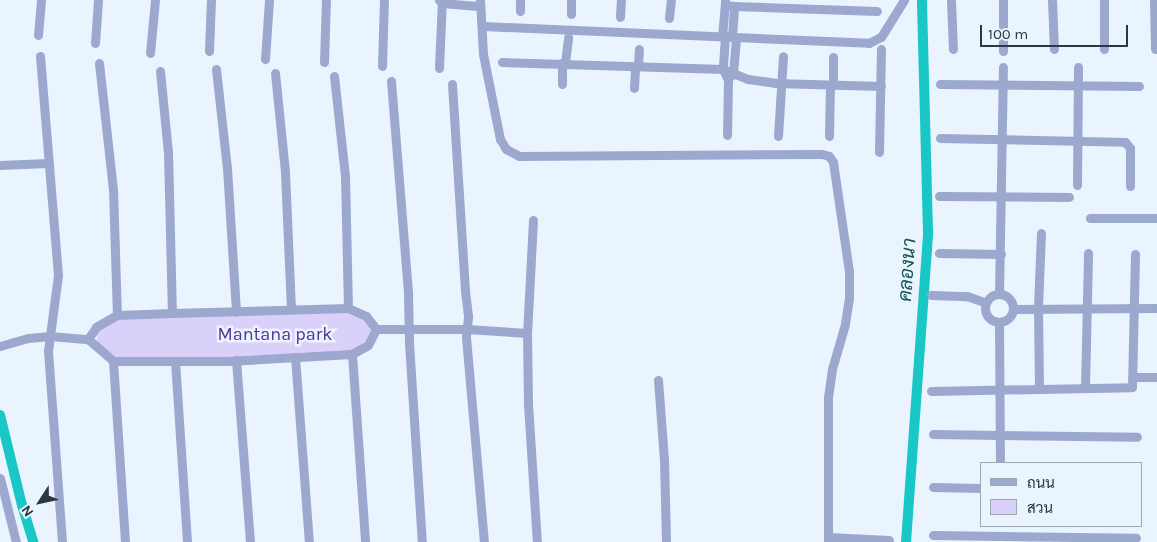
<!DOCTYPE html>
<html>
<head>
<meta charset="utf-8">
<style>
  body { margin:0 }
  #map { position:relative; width:1157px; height:542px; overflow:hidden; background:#e9f4fe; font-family:Karla,Sarabun,sans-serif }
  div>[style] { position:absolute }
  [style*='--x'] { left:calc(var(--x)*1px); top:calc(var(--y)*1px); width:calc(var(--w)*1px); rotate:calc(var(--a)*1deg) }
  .green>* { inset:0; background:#dad1fa }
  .canal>* { height:10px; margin:-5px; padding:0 5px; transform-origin:5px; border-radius:5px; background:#19c7c7 }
  .minor>* { height:9px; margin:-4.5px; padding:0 4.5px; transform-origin:4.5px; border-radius:4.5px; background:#9ca8ce }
  .minor>.ring { margin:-4.5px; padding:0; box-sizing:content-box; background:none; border:9px solid #9ca8ce; border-radius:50% }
  span { translate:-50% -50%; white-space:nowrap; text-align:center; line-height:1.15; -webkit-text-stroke:5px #e9f4fe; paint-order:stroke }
  .park-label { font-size:18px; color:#563195 }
  .water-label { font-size:19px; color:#135454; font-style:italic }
  .legend { position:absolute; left:980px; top:462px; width:162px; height:65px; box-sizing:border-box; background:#e9f4fe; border:1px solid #9da8b2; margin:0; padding:6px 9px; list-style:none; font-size:15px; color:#2c3740 }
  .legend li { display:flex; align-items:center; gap:10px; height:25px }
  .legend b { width:25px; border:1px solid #9da8b2 }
  .north { position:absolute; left:15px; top:477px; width:50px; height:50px; -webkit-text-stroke:4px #e9f4fe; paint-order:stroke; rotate:235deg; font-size:14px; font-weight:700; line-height:20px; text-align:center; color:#2c3740 }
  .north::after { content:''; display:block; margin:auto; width:18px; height:22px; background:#2c3740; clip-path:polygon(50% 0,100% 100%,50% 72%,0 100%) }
  .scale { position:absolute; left:980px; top:25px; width:148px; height:22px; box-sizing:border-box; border:2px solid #2c3740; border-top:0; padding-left:6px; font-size:15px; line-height:18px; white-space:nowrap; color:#2c3740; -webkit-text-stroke:4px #e9f4fe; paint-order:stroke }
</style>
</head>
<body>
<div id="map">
  <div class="green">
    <i style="clip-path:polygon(349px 311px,366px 316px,374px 333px,352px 354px,113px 361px,98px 348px,96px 327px,117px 315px)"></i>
  </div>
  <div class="canal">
    <i style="--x:0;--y:415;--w:93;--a:76.3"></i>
    <i style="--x:22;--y:505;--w:39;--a:73"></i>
    <i style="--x:906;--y:542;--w:311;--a:-85.9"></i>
    <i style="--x:928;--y:232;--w:232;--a:-91.5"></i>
  </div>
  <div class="minor">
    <i style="--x:439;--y:0;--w:4;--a:45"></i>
    <i style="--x:442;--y:3;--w:38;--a:5"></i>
    <i style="--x:480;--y:0;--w:54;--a:86.8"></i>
    <i style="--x:483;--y:54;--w:87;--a:78.7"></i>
    <i style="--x:500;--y:139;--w:12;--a:59"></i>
    <i style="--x:506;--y:149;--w:15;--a:28"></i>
    <i style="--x:519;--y:156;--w:303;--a:-0.4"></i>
    <i style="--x:822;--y:154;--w:7;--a:16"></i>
    <i style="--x:829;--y:156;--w:7;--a:56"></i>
    <i style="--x:833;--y:162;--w:111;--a:81.7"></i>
    <i style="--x:849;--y:272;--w:26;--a:90"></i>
    <i style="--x:849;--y:298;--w:26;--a:99"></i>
    <i style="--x:845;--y:324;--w:47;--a:106.1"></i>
    <i style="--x:832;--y:369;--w:29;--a:98"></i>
    <i style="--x:828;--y:398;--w:144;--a:90"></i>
    <i style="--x:571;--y:0;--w:14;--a:90"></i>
    <i style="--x:725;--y:0;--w:5;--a:90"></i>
    <i style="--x:725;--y:5;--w:9;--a:6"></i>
    <i style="--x:734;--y:6;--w:143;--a:2"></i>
    <i style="--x:951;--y:0;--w:49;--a:87.7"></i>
    <i style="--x:1003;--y:0;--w:51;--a:90"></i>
    <i style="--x:1052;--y:0;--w:49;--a:87.7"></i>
    <i style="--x:1104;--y:0;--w:49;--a:90"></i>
    <i style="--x:1154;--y:0;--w:49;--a:88.8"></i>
    <i style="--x:520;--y:11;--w:11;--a:-90"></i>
    <i style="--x:620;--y:17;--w:17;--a:-87"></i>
    <i style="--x:669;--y:18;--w:18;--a:-84"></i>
    <i style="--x:483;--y:26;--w:386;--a:2.5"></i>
    <i style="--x:869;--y:43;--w:13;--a:-27"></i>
    <i style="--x:881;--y:37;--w:44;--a:-58.1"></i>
    <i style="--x:38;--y:35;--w:35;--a:-85"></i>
    <i style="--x:722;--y:37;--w:32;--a:-85"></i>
    <i style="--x:725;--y:37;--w:32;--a:94"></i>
    <i style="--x:723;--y:69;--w:12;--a:66"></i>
    <i style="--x:728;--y:80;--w:55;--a:91"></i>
    <i style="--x:732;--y:37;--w:31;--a:-86"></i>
    <i style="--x:95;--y:43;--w:43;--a:-86"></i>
    <i style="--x:209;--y:51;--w:51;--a:-87.8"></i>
    <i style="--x:150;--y:53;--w:53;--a:-84.6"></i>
    <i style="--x:40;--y:56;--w:220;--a:85.3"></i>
    <i style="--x:58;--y:275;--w:77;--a:97.5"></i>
    <i style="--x:48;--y:351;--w:192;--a:85.8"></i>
    <i style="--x:265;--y:59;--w:59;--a:-86.1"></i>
    <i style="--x:324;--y:62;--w:62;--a:-88.2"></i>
    <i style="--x:502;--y:62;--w:221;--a:1.8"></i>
    <i style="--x:723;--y:69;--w:27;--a:22"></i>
    <i style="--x:748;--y:79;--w:27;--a:8"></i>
    <i style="--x:775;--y:83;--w:106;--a:1.6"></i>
    <i style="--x:99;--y:63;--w:127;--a:83.7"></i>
    <i style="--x:113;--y:189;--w:126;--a:88.2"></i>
    <i style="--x:565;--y:63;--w:26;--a:-83"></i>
    <i style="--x:382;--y:66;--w:66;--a:-88.3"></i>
    <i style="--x:638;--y:66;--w:17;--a:-87"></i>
    <i style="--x:439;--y:68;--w:68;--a:-87.5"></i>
    <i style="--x:216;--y:69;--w:100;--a:83.7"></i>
    <i style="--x:227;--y:168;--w:144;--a:86.4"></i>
    <i style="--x:160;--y:71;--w:81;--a:84.4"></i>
    <i style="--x:168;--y:152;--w:161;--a:88.6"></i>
    <i style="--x:275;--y:73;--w:100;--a:84.2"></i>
    <i style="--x:285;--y:172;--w:137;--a:87.5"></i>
    <i style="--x:334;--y:76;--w:101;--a:83.7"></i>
    <i style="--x:345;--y:176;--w:132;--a:88.7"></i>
    <i style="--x:731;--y:76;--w:4;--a:-56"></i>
    <i style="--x:733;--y:73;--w:35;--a:-85"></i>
    <i style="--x:391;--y:81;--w:214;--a:85.4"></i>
    <i style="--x:408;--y:294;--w:49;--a:88.8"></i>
    <i style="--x:409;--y:343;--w:199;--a:86.3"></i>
    <i style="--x:452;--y:84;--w:207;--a:86.4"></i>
    <i style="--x:465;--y:291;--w:26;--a:83"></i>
    <i style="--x:468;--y:317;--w:20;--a:96"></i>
    <i style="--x:466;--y:337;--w:206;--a:85"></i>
    <i style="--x:562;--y:84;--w:21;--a:-90"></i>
    <i style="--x:940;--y:84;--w:199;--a:0.6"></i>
    <i style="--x:833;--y:85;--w:28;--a:-90"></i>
    <i style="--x:634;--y:88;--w:22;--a:-87"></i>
    <i style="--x:778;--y:136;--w:80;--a:-86.4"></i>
    <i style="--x:829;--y:136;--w:51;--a:-88.9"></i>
    <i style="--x:940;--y:138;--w:185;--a:1.2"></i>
    <i style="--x:1125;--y:142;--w:8;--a:50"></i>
    <i style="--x:1130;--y:148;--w:38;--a:90"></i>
    <i style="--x:879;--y:152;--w:103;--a:-88.9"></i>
    <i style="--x:0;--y:165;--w:48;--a:-2.4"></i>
    <i style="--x:1077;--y:185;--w:118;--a:-89.5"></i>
    <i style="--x:939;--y:196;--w:130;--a:0.4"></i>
    <i style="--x:1090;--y:218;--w:67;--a:0"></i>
    <i style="--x:533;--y:220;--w:113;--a:93"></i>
    <i style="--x:527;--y:333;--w:71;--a:89.2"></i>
    <i style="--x:528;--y:404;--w:138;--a:86.3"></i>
    <i style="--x:939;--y:253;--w:62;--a:0.9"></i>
    <i class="ring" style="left:985px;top:294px;width:19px;height:19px"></i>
    <i style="--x:999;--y:294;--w:227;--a:-89"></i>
    <i style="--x:931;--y:295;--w:36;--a:2"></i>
    <i style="--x:967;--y:296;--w:20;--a:20"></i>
    <i style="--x:1013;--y:309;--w:144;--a:-0.4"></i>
    <i style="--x:999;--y:323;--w:140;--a:89.6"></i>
    <i style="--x:376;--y:329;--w:91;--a:0"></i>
    <i style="--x:467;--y:329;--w:60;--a:3.8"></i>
    <i style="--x:88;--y:339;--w:14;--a:-56"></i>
    <i style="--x:96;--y:327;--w:24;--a:-30"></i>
    <i style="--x:117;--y:315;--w:55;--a:-2.1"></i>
    <i style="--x:172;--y:313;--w:176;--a:-1.6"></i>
    <i style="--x:348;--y:308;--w:20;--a:24"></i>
    <i style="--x:366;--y:316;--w:16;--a:52"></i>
    <i style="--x:0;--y:346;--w:29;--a:-16"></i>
    <i style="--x:28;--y:338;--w:22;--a:-5"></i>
    <i style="--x:50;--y:336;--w:38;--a:5"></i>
    <i style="--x:88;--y:339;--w:33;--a:41"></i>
    <i style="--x:113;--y:361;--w:114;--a:0"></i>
    <i style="--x:227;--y:361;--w:125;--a:-3.2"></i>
    <i style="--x:352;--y:354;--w:18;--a:-29"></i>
    <i style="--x:368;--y:345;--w:18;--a:-63"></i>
    <i style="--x:352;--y:354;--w:188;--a:86"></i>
    <i style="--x:295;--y:357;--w:186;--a:85.7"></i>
    <i style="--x:236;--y:360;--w:183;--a:85.6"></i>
    <i style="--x:113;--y:361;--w:181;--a:86.2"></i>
    <i style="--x:175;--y:361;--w:181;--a:86.2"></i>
    <i style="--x:1134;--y:377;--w:23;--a:0"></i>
    <i style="--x:658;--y:380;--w:79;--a:85.7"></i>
    <i style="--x:664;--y:459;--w:83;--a:88.6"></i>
    <i style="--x:1039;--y:388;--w:81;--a:-90.7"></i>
    <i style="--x:1038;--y:307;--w:74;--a:-87.7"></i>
    <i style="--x:1085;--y:388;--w:135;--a:-88.7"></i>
    <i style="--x:931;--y:391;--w:201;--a:-1.1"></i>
    <i style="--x:1132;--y:387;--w:133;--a:-88.7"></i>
    <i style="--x:933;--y:434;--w:204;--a:0.8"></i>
    <i style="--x:0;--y:478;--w:66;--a:76"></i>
    <i style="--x:933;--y:487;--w:48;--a:1.2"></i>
    <i style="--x:933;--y:535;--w:203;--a:0.8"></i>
    <i style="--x:828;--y:537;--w:61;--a:2.8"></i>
  </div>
  <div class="park-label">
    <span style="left:275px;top:334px">Mantana park</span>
  </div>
  <div class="water-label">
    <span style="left:908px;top:270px;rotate:-86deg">คลองนา</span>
  </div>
  <ul class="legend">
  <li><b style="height:6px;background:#9ca8ce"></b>ถนน</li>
  <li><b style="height:14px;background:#dad1fa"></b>สวน</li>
  </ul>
  <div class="north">N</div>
  <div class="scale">100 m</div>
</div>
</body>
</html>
